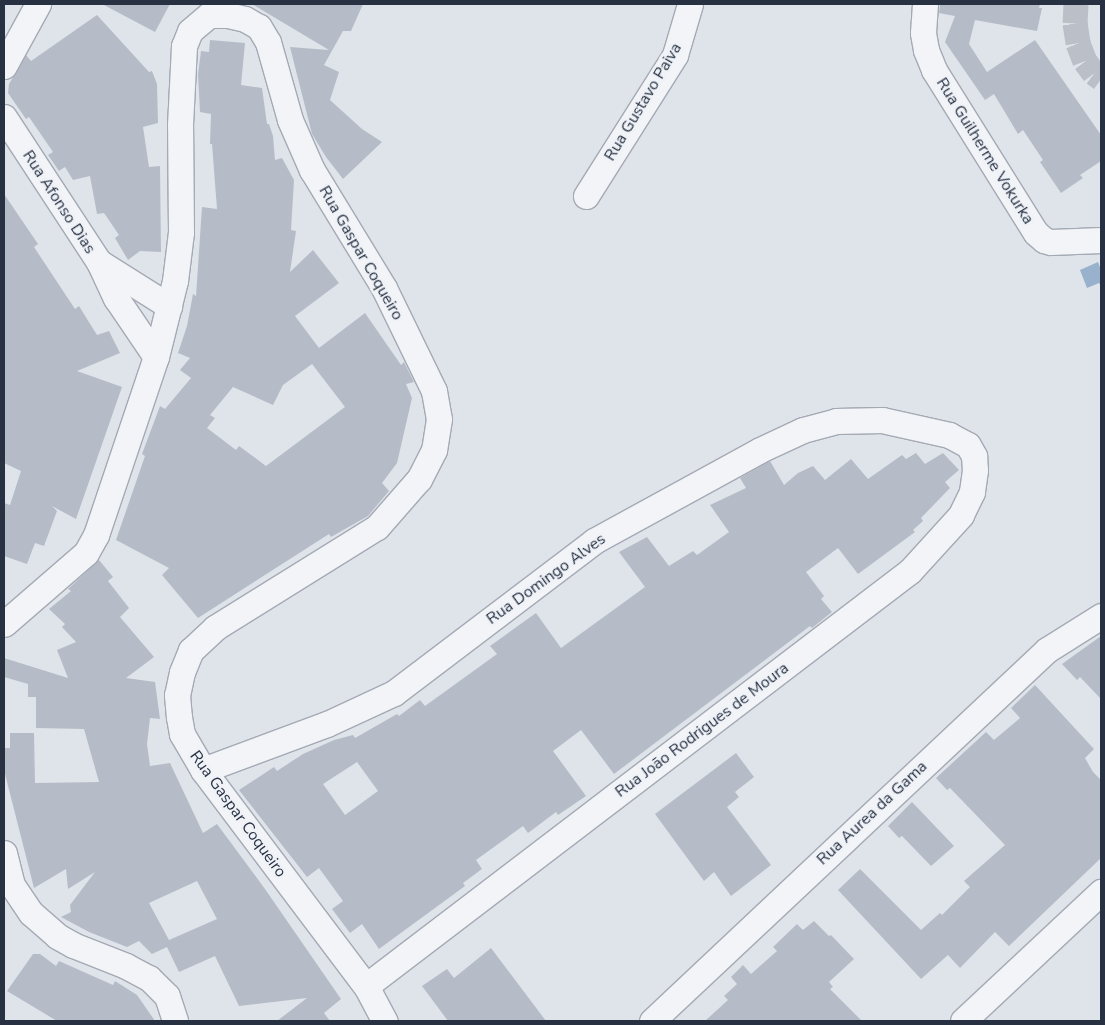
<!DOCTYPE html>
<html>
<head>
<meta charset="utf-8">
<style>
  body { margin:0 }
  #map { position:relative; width:1105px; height:1025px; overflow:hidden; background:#dfe3ea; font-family:"Nunito Sans",sans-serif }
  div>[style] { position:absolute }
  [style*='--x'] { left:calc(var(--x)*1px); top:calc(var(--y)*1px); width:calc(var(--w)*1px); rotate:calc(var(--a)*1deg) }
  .water>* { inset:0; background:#98b1cc }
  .building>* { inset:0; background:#b6bcc7 }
  .minor-tunnel>* { height:25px; margin-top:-12.5px; transform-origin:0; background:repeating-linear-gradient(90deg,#babfc8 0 25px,transparent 0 37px) }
  .roads { filter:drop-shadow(1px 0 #a4aab4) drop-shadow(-1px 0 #a4aab4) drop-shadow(0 1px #a4aab4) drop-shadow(0 -1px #a4aab4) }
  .minor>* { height:25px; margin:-12.5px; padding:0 12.5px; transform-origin:12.5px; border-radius:12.5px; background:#f2f4f7 }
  span { translate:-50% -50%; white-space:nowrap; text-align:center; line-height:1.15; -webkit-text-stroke:5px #eff2f7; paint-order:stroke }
  .street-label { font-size:16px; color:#273142 }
  .frame { position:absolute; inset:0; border:5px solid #273142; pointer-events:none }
</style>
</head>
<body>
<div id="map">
  <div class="water">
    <i style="clip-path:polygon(1098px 262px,1101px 270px,1101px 286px,1099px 283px,1087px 288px,1080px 270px)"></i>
  </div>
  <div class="building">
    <i style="clip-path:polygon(102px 4px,170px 4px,155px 32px)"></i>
    <i style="clip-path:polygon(252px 4px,363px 4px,351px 31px,343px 31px,324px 65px,339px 72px,330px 100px,362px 129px,382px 142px,343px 179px,326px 157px,312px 134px,290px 47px,329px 50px)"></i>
    <i style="clip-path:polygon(940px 4px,1040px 4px,1039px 8px,1042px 8px,1037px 31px,975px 20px,969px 44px,987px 72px,1035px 40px,1101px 135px,1101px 161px,1080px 175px,1083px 178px,1061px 193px,1040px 162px,1043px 160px,1023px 130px,1018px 134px,994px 94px,985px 100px,945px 42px,955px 16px,939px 13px)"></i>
    <i style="clip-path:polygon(97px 15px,149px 72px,152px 71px,157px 84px,158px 123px,143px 127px,149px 167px,160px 166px,161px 252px,140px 251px,128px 260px,115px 238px,119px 235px,104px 213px,97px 214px,90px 176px,73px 180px,65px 167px,59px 171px,48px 155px,53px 152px,29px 117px,26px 119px,8px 93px,9px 84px,26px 55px,31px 61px)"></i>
    <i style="clip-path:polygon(evenodd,210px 40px,245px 43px,241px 85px,262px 88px,267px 124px,269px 124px,273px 136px,275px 160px,282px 158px,294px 180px,291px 230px,296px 231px,290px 272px,313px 250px,339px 283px,295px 316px,319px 348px,365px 313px,401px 365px,404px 362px,414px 382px,406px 384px,412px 398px,397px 463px,382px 483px,389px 491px,368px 516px,331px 537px,329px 534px,198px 618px,162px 575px,169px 568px,116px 540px,145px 456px,142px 454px,160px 406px,165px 409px,191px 378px,180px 370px,190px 358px,178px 353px,187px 326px,193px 294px,196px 296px,202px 207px,217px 209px,212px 144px,210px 144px,211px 114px,200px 112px,198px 74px,201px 51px,209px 52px,210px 40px,312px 364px,345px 407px,266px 466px,239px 446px,236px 450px,207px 428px,215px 418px,210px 415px,233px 387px,273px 405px,283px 385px,312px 364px)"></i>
    <i style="clip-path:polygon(4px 194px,38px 244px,34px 247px,75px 309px,79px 306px,97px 335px,109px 331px,120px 353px,77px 371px,122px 387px,76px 519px,52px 506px,57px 511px,44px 546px,35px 543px,27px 564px,4px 556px,4px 503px,10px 505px,21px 471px,4px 463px)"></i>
    <i style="clip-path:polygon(evenodd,916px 453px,925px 464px,943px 453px,959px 470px,945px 482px,950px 488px,921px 518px,923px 521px,913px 530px,915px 532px,858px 574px,838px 548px,806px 572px,824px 596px,821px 599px,832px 612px,812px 628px,810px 626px,614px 774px,581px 730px,553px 751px,586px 796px,558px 815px,556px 812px,528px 833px,523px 826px,476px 860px,482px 869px,463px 883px,465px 886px,379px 949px,362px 924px,350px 933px,332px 909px,343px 901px,319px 868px,307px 877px,239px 790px,274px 767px,277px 771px,303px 754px,334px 740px,353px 735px,355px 738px,397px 714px,399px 716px,420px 700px,425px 706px,497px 654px,490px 646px,536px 613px,561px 648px,645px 587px,619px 552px,647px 537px,669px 566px,693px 551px,697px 555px,729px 532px,710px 505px,746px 488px,740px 478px,766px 463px,770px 461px,784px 485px,798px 473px,813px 466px,825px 480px,851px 459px,868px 479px,902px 455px,906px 459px,916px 453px,357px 762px,378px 791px,345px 815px,323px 784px,357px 762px)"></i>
    <i style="clip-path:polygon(evenodd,99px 560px,113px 577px,108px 581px,129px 608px,120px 617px,154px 657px,126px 678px,155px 682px,160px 719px,150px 718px,147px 744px,150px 766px,170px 763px,203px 833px,217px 824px,265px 889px,341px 999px,324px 1013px,330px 1021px,277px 1021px,307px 998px,239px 1006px,215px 956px,179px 972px,167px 947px,152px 954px,139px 941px,127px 947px,89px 932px,61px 917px,71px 912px,70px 905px,95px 872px,68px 889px,66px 869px,34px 888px,4px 770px,4px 748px,10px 748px,10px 733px,34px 733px,35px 783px,99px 782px,84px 729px,36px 728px,36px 697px,28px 697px,28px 684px,4px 677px,4px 658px,68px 678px,57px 650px,76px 642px,62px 627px,65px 624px,49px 609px,71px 591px,68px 589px,99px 560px,197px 881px,217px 919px,169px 940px,149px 903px,197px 881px)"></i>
    <i style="clip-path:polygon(1101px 636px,1101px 699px,1080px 677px,1077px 680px,1062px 664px)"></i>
    <i style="clip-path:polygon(1035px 685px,1094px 749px,1085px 758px,1093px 772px,1101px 780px,1101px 858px,1009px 946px,995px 932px,960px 968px,948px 955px,921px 979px,838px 890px,860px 869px,921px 930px,940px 913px,942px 915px,970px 887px,964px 881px,1005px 845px,950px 788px,947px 790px,936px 778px,986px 732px,994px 740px,1020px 718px,1011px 708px)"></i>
    <i style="clip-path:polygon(736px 753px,754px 777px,735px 792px,739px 797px,727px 807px,771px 865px,731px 896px,714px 872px,704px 881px,655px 814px)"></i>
    <i style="clip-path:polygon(912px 802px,954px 846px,931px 866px,902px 836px,899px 838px,888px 826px)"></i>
    <i style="clip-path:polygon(814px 921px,829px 936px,831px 935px,854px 959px,829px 982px,833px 987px,830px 989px,862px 1021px,705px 1021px,728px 1000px,724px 996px,737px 984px,731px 977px,743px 965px,751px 974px,777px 951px,773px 947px,797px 924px,803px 930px)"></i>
    <i style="clip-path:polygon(491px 948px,546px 1021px,448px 1021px,422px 986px,447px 969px,454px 978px)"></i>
    <i style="clip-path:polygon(33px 954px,40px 954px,56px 966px,59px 961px,113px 985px,115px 981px,137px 995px,155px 1021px,57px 1021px,7px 991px)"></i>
  </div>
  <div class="minor-tunnel">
    <i style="--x:1076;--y:4;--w:19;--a:93"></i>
    <i style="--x:1075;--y:23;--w:20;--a:81"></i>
    <i style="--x:1078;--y:43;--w:19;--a:69"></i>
    <i style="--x:1085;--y:61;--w:15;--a:53"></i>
    <i style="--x:1094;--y:73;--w:9;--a:36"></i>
  </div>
  <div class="roads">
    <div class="minor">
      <i style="--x:925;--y:4;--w:29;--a:94"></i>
      <i style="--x:923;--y:33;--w:17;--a:80"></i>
      <i style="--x:926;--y:50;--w:22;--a:68"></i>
      <i style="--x:934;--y:70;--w:192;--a:58"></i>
      <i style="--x:1036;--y:233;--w:11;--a:41"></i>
      <i style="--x:1044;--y:240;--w:7;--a:16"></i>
      <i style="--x:1051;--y:242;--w:50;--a:-2.3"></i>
      <i style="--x:4;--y:66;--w:71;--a:-61.3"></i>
      <i style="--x:4;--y:117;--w:173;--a:56.8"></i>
      <i style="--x:99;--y:262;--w:40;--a:65"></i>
      <i style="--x:116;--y:298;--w:71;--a:55.9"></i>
      <i style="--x:586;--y:196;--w:167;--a:-57.7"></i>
      <i style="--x:675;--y:55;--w:53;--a:-73.6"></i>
      <i style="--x:99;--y:262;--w:83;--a:32.2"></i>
      <i style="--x:4;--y:624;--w:108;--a:-40.9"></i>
      <i style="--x:86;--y:553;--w:21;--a:-61"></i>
      <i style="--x:96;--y:535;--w:188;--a:-71.4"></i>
      <i style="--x:156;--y:357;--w:78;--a:-76"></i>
      <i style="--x:175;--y:281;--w:49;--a:-83"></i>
      <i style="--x:181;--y:232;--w:107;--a:-90.5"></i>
      <i style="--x:180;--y:125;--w:79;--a:-87.1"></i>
      <i style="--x:184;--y:46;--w:16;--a:-68"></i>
      <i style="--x:190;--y:31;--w:25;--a:-40"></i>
      <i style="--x:209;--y:15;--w:19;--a:0"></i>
      <i style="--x:228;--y:15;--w:17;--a:13"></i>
      <i style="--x:245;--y:19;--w:16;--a:30"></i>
      <i style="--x:259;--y:27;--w:17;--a:59"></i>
      <i style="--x:268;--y:42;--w:81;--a:74.2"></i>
      <i style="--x:290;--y:120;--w:55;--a:66.3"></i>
      <i style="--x:312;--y:170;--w:138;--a:58.6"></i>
      <i style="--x:384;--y:288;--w:114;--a:64.1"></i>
      <i style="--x:434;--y:391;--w:28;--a:80"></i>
      <i style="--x:439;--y:419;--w:31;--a:99"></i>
      <i style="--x:434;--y:450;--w:33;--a:117"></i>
      <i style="--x:419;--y:479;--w:64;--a:131.2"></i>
      <i style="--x:377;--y:527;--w:191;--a:148.1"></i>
      <i style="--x:215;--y:628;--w:33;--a:137"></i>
      <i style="--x:191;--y:650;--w:24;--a:112"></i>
      <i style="--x:182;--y:672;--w:24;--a:102"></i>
      <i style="--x:177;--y:695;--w:22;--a:85"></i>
      <i style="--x:179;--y:717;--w:17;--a:80"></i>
      <i style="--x:182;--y:734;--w:42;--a:59.7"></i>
      <i style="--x:203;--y:770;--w:271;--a:53"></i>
      <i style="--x:366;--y:986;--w:40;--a:62"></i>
      <i style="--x:203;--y:770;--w:132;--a:-20.4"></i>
      <i style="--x:327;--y:724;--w:74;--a:-24.8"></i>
      <i style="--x:394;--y:693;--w:251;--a:-37.2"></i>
      <i style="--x:594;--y:541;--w:189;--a:-28.7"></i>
      <i style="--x:760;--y:450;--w:47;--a:-24.9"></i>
      <i style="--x:803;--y:430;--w:34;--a:-15"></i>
      <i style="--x:836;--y:421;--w:46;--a:-1.2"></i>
      <i style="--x:882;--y:420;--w:69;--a:12.6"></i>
      <i style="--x:949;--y:435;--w:21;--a:28"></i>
      <i style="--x:968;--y:445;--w:13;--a:61"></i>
      <i style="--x:974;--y:456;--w:14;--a:86"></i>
      <i style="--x:975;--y:470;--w:22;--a:98"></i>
      <i style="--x:972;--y:492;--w:25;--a:116"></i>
      <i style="--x:961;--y:515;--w:76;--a:132.3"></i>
      <i style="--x:910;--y:571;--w:684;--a:142.66"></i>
      <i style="--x:4;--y:853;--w:33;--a:76"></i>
      <i style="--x:12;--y:885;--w:34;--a:56"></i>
      <i style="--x:31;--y:913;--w:35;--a:41"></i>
      <i style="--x:57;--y:936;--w:18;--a:29"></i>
      <i style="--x:73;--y:945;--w:57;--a:21.6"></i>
      <i style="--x:126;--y:966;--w:26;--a:28"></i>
      <i style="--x:149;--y:978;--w:25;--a:45"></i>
      <i style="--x:167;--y:996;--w:26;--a:72"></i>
      <i style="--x:652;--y:1021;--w:542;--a:-43.21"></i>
      <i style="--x:1047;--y:650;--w:64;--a:-32.2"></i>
      <i style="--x:963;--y:1021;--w:189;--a:-43.1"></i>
    </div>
  </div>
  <div class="street-label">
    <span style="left:643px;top:102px;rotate:-59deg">Rua Gustavo Paiva</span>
    <span style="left:985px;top:151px;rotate:58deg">Rua Guilherme Vokurka</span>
    <span style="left:59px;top:202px;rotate:57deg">Rua Afonso Dias</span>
    <span style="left:361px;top:253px;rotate:60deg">Rua Gaspar Coqueiro</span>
    <span style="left:546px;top:579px;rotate:-36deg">Rua Domingo Alves</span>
    <span style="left:702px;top:730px;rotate:-37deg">Rua João Rodrigues de Moura</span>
    <span style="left:872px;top:813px;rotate:-43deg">Rua Aurea da Gama</span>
    <span style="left:238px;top:814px;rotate:54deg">Rua Gaspar Coqueiro</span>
  </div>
  <div class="frame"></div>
</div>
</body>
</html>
